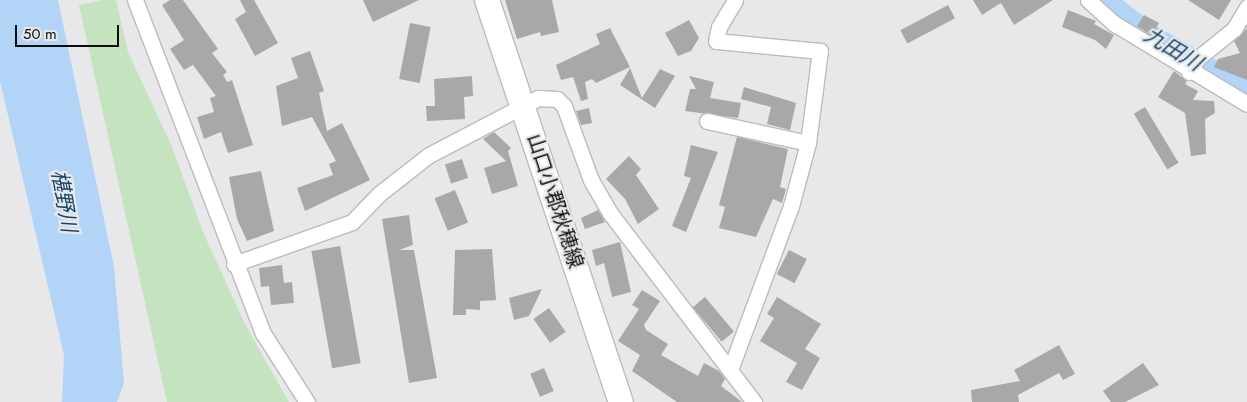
<!DOCTYPE html>
<html>
<head>
<meta charset="utf-8">
<style>
  body { margin:0 }
  #map { position:relative; width:1247px; height:402px; overflow:hidden; background:#e8e8eb; font-family:Jost,"Noto Sans JP",sans-serif }
  div>[style] { position:absolute }
  [style*='--x'] { left:calc(var(--x)*1px); top:calc(var(--y)*1px); width:calc(var(--w)*1px); rotate:calc(var(--a)*1deg) }
  .green>* { inset:0; background:#c4e3be }
  .water>* { inset:0; background:#b1d4f7 }
  .river>* { height:25px; margin:-12.5px; padding:0 12.5px; transform-origin:12.5px; border-radius:12.5px; background:#b1d4f7 }
  .building>* { inset:0; background:#a8a8ab; transform-origin:0 0 }
  .roads { filter:drop-shadow(1px 0 #bbbbbe) drop-shadow(-1px 0 #bbbbbe) drop-shadow(0 1px #bbbbbe) drop-shadow(0 -1px #bbbbbe) }
  .minor>* { height:15px; margin:-7.5px; padding:0 7.5px; transform-origin:7.5px; border-radius:7.5px; background:#fff }
  .primary>* { height:24px; margin:-12px; padding:0 12px; transform-origin:12px; border-radius:12px; background:#fff }
  span { translate:-50% -50%; white-space:nowrap; text-align:center; line-height:1.15; -webkit-text-stroke:4.5px #e8e8eb; paint-order:stroke }
  .street-label { font-size:20px; color:#0c0c0d }
  .water-label { font-size:21px; color:#14436c; font-style:italic }
  .scale { position:absolute; left:15px; top:25px; width:104px; height:22px; box-sizing:border-box; border:2px solid #0c0c0d; border-top:0; padding-left:6px; font-size:15px; line-height:18px; white-space:nowrap; color:#0c0c0d; -webkit-text-stroke:4px #e8e8eb; paint-order:stroke }
</style>
</head>
<body>
<div id="map">
  <div class="green">
    <i style="clip-path:polygon(103px 0,116px 0,128px 52px,172px 147px,203px 232px,246px 326px,289px 402px,167px 402px,79px 5px)"></i>
  </div>
  <div class="water">
    <i style="clip-path:polygon(0 0,58px 0,114px 267px,124px 383px,117px 402px,62px 402px,64px 355px,0 81px)"></i>
  </div>
  <div class="river">
    <i style="--x:1102;--y:0;--w:61;--a:37.6"></i>
    <i style="--x:1150;--y:37;--w:111;--a:29.1"></i>
  </div>
  <div class="building">
    <i style="clip-path:polygon(170px 0,183px 0,218px 49px,212px 53px,227px 72px,223px 75px,227px 82px,232px 80px,253px 145px,228px 153px,221px 132px,204px 139px,197px 117px,214px 112px,210px 98px,216px 96px,193px 65px,184px 70px,170px 49px,184px 40px,162px 5px)"></i>
    <i style="clip-path:polygon(240px 0,254px 0,278px 43px,255px 56px,235px 19px,246px 12px)"></i>
    <i style="clip-path:polygon(363px 0,419px 0,373px 22px)"></i>
    <i style="clip-path:polygon(505px 0,552px 0,559px 32px,541px 36px,540px 32px,517px 39px)"></i>
    <i style="clip-path:polygon(973px 0,1053px 0,1014px 25px,1001px 3px,982px 15px)"></i>
    <i style="clip-path:polygon(1188px 0,1231px 0,1219px 20px)"></i>
    <i style="left:948px;top:5px;width:15px;height:54px;rotate:62deg"></i>
    <i style="clip-path:polygon(1068px 10px,1096px 21px,1094px 24px,1114px 35px,1106px 49px,1095px 40px,1062px 27px)"></i>
    <i style="clip-path:polygon(1144px 15px,1159px 23px,1152px 36px,1137px 26px)"></i>
    <i style="clip-path:polygon(689px 20px,699px 38px,691px 51px,678px 56px,665px 33px)"></i>
    <i style="left:410px;top:23px;width:21px;height:57px;rotate:11deg"></i>
    <i style="clip-path:polygon(610px 28px,630px 67px,596px 83px,592px 79px,585px 82px,588px 99px,581px 101px,573px 77px,561px 80px,556px 65px,600px 44px,596px 34px)"></i>
    <i style="clip-path:polygon(1247px 28px,1247px 80px,1214px 67px,1218px 59px,1240px 53px,1234px 41px)"></i>
    <i style="clip-path:polygon(310px 51px,324px 91px,319px 93px,327px 131px,342px 123px,370px 180px,305px 211px,297px 188px,333px 175px,329px 164px,336px 161px,312px 117px,282px 126px,276px 86px,298px 78px,291px 58px)"></i>
    <i style="clip-path:polygon(630px 68px,642px 98px,660px 69px,675px 76px,655px 108px,620px 85px)"></i>
    <i style="clip-path:polygon(1174px 71px,1187px 81px,1185px 84px,1198px 91px,1193px 100px,1214px 101px,1215px 113px,1205px 119px,1206px 154px,1191px 156px,1185px 113px,1158px 97px)"></i>
    <i style="clip-path:polygon(472px 76px,473px 96px,464px 97px,465px 119px,427px 121px,426px 106px,435px 106px,434px 79px)"></i>
    <i style="clip-path:polygon(689px 76px,714px 82px,710px 98px,741px 103px,738px 118px,685px 111px,690px 89px,696px 89px)"></i>
    <i style="clip-path:polygon(744px 87px,796px 103px,790px 130px,767px 124px,771px 107px,741px 99px)"></i>
    <i style="left:1145px;top:107px;width:65px;height:13px;rotate:59deg"></i>
    <i style="clip-path:polygon(589px 108px,592px 123px,581px 125px,576px 111px)"></i>
    <i style="clip-path:polygon(494px 132px,511px 148px,508px 151px,518px 186px,492px 194px,484px 168px,506px 161px,483px 139px)"></i>
    <i style="clip-path:polygon(737px 137px,788px 149px,780px 187px,786px 189px,782px 203px,773px 199px,756px 237px,719px 228px,725px 207px,719px 205px)"></i>
    <i style="clip-path:polygon(691px 145px,718px 152px,686px 232px,672px 226px,691px 178px,684px 176px)"></i>
    <i style="clip-path:polygon(629px 156px,641px 169px,636px 175px,659px 209px,638px 224px,625px 199px,606px 179px)"></i>
    <i style="left:462px;top:159px;width:20px;height:18px;rotate:72deg"></i>
    <i style="clip-path:polygon(261px 171px,274px 231px,247px 241px,237px 219px,229px 177px)"></i>
    <i style="left:455px;top:190px;width:35px;height:22px;rotate:68deg"></i>
    <i style="clip-path:polygon(598px 210px,605px 222px,585px 229px,581px 218px)"></i>
    <i style="clip-path:polygon(409px 215px,413px 245px,399px 250px,414px 250px,437px 378px,409px 383px,382px 219px)"></i>
    <i style="clip-path:polygon(620px 242px,631px 292px,612px 297px,604px 263px,596px 266px,592px 250px)"></i>
    <i style="left:340px;top:246px;width:119px;height:29px;rotate:80deg"></i>
    <i style="clip-path:polygon(492px 249px,496px 300px,480px 301px,480px 310px,466px 309px,466px 315px,453px 315px,455px 250px)"></i>
    <i style="left:789px;top:250px;width:20px;height:27px;rotate:27deg"></i>
    <i style="clip-path:polygon(282px 265px,284px 283px,292px 282px,294px 303px,271px 305px,269px 286px,261px 287px,259px 268px)"></i>
    <i style="clip-path:polygon(542px 289px,529px 316px,514px 320px,509px 298px)"></i>
    <i style="clip-path:polygon(642px 290px,660px 301px,644px 325px,646px 330px,668px 344px,661px 355px,698px 376px,704px 363px,719px 371px,725px 379px,721px 386px,742px 402px,677px 402px,632px 371px,640px 355px,618px 341px,639px 309px,632px 305px)"></i>
    <i style="left:705px;top:297px;width:45px;height:16px;rotate:50deg"></i>
    <i style="clip-path:polygon(777px 297px,821px 324px,805px 349px,820px 358px,802px 390px,786px 382px,797px 363px,760px 341px,774px 318px,767px 314px)"></i>
    <i style="left:549px;top:308px;width:29px;height:19px;rotate:55deg"></i>
    <i style="clip-path:polygon(1059px 345px,1075px 374px,1063px 380px,1059px 373px,1018px 395px,1019px 402px,972px 402px,971px 390px,1020px 381px,1014px 370px)"></i>
    <i style="clip-path:polygon(1143px 363px,1159px 385px,1125px 402px,1111px 402px,1103px 391px)"></i>
    <i style="left:544px;top:368px;width:25px;height:15px;rotate:67deg"></i>
  </div>
  <div class="roads">
    <div class="minor">
      <i style="--x:135;--y:0;--w:357;--a:69"></i>
      <i style="--x:263;--y:333;--w:82;--a:57.5"></i>
      <i style="--x:1088;--y:0;--w:36;--a:42"></i>
      <i style="--x:1115;--y:24;--w:154;--a:31.2"></i>
      <i style="--x:1189;--y:72;--w:17;--a:-57"></i>
      <i style="--x:1198;--y:58;--w:46;--a:-38.9"></i>
      <i style="--x:1234;--y:29;--w:26;--a:-59"></i>
      <i style="--x:707;--y:121;--w:103;--a:12.3"></i>
      <i style="--x:234;--y:264;--w:125;--a:-19.6"></i>
      <i style="--x:352;--y:222;--w:39;--a:-46"></i>
      <i style="--x:379;--y:194;--w:63;--a:-38"></i>
      <i style="--x:429;--y:155;--w:123;--a:-27.6"></i>
      <i style="--x:538;--y:98;--w:19;--a:3"></i>
      <i style="--x:557;--y:99;--w:10;--a:45"></i>
      <i style="--x:564;--y:106;--w:79;--a:70"></i>
      <i style="--x:591;--y:180;--w:38;--a:60"></i>
      <i style="--x:610;--y:213;--w:238;--a:52.7"></i>
      <i style="--x:730;--y:370;--w:175;--a:-69.6"></i>
      <i style="--x:791;--y:206;--w:65;--a:-74.9"></i>
      <i style="--x:808;--y:143;--w:93;--a:-82.6"></i>
      <i style="--x:820;--y:51;--w:104;--a:-174.5"></i>
      <i style="--x:716;--y:41;--w:14;--a:-78"></i>
      <i style="--x:719;--y:27;--w:31;--a:-59"></i>
    </div>
    <div class="primary">
      <i style="--x:487;--y:0;--w:424;--a:71.6"></i>
    </div>
  </div>
  <div class="street-label">
    <span style="left:555px;top:201px;rotate:72deg">山口小郡秋穂線</span>
  </div>
  <div class="water-label">
    <span style="left:1173px;top:49px;rotate:31deg">九田川</span>
    <span style="left:64px;top:201px;rotate:80deg">椹野川</span>
  </div>
  <div class="scale">50 m</div>
</div>
</body>
</html>
